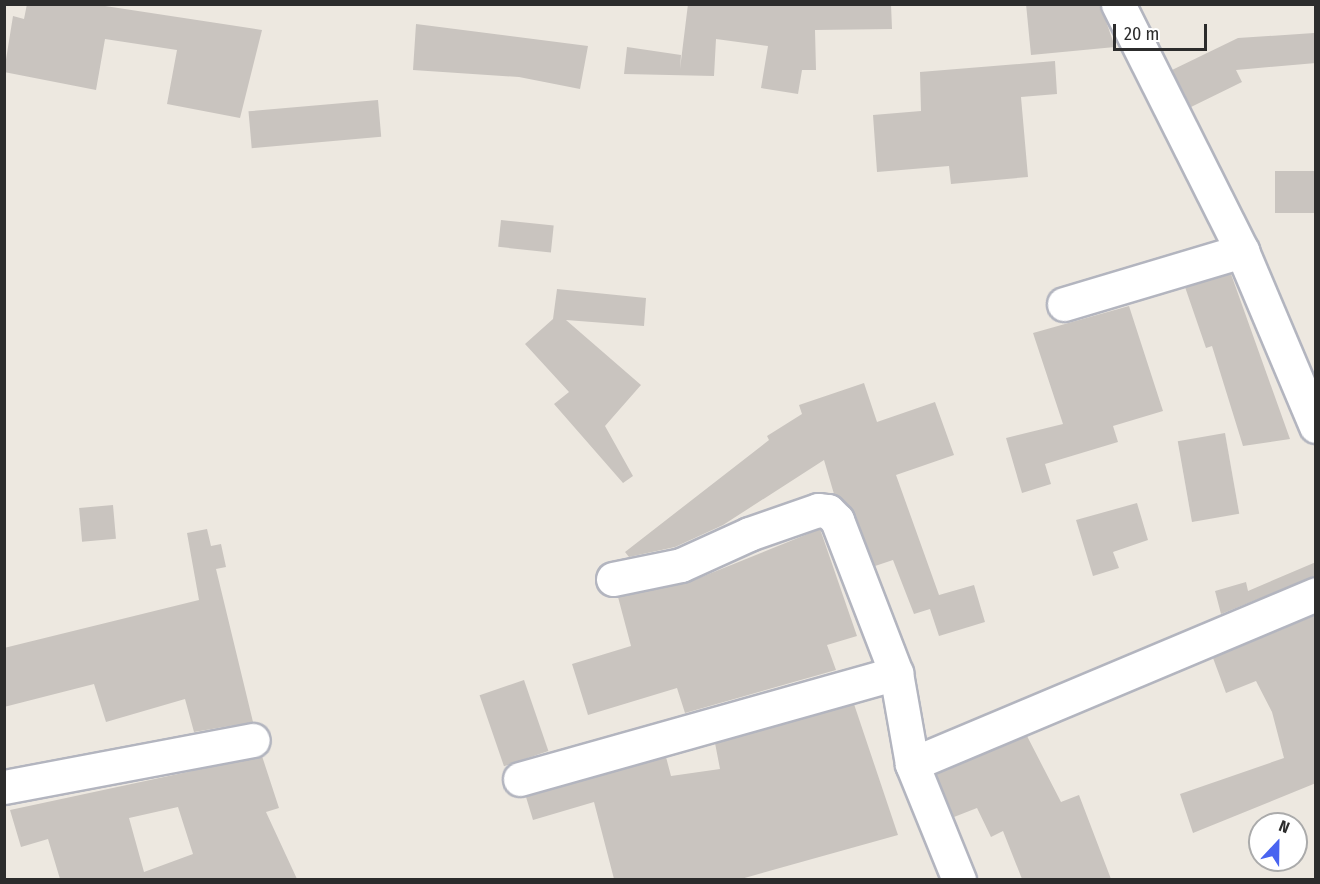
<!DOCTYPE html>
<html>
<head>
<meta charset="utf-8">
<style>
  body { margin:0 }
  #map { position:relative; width:1320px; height:884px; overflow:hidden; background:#ede8e0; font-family:"Fira Sans Condensed",sans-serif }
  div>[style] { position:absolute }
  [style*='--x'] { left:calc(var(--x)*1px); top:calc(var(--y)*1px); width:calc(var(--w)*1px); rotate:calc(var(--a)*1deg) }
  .building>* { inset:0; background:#c9c4bf; transform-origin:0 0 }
  .roads { filter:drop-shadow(2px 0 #b3b5bf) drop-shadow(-2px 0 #b3b5bf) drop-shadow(0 2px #b3b5bf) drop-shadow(0 -2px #b3b5bf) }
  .minor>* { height:33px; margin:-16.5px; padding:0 16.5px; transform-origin:16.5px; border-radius:16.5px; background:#fff }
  span { translate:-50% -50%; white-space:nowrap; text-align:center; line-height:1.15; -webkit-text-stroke:5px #fff; paint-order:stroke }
  .frame { position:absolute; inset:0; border:6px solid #2c2c2c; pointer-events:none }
  .north { position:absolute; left:1248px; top:812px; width:60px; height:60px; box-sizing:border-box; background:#fff; border:2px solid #ababab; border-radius:50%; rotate:22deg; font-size:16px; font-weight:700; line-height:24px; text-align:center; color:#2c2c2c }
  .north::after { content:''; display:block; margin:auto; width:21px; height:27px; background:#4964f0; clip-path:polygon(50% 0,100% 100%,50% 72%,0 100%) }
  .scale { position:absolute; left:1113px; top:24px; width:94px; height:27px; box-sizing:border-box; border:3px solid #2c2c2c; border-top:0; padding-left:8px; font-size:18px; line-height:21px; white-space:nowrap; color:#2c2c2c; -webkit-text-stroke:4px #fff; paint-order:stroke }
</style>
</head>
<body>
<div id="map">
  <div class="building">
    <i style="clip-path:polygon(27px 4px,92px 4px,262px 30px,240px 118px,167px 104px,177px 50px,105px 39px,96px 90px,4px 72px,13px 16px,24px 19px)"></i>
    <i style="clip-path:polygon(688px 4px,891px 4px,892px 29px,815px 30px,816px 70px,802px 70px,798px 94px,761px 88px,768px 46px,716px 39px,714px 76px,624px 74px,627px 47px,681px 55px,680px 69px)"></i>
    <i style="clip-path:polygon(1026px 4px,1100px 4px,1115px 47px,1031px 55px)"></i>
    <i style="clip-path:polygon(416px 24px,588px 46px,580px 89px,519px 77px,413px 70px)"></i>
    <i style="clip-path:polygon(1314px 33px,1316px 63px,1236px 70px,1242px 82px,1191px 107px,1172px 70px,1238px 38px)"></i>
    <i style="clip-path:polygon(1055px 61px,1057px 94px,1021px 97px,1028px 177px,951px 184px,949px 166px,877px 172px,873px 115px,921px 111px,920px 72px)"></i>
    <i style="left:378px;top:100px;width:37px;height:130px;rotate:85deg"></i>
    <i style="left:1316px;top:171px;width:42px;height:41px;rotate:90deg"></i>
    <i style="left:501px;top:220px;width:53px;height:27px;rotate:6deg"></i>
    <i style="clip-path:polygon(1231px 274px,1290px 439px,1243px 446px,1212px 346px,1206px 348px,1185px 287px)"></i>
    <i style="clip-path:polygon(557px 289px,646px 298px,644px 326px,566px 320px,641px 385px,605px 426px,633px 476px,623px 483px,554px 404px,569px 392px,525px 344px,553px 319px)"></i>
    <i style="clip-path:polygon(1129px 306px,1163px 411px,1113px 426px,1118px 442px,1045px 464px,1051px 484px,1022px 493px,1006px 438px,1063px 424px,1033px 333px)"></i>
    <i style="clip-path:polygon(864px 383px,877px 422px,935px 402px,954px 455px,896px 475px,939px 595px,974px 585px,985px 622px,939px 636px,930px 609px,914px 614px,893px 560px,875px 566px,854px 513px,834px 494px,824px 460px,723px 525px,675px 547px,629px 557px,625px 552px,769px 440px,767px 436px,802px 414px,799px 405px)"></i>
    <i style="left:1225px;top:433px;width:82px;height:48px;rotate:80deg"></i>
    <i style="clip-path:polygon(1137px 503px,1148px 540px,1113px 552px,1119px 568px,1093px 576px,1076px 520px)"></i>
    <i style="left:113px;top:505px;width:34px;height:34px;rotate:85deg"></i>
    <i style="clip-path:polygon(207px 529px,211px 546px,221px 544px,226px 567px,216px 569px,253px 722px,194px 732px,185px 699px,106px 722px,94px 684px,4px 707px,4px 648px,199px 600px,187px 533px)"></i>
    <i style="clip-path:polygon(820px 529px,857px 636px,827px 645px,836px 670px,685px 713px,677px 688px,588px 715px,572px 664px,631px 646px,618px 597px,689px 582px)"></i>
    <i style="clip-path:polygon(1316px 562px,1316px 576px,1221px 614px,1215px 591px,1246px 582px,1248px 591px)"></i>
    <i style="clip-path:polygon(1316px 615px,1316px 783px,1193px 833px,1180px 794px,1284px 758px,1272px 712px,1256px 681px,1226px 693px,1213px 658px)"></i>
    <i style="left:524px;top:680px;width:75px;height:47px;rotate:71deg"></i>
    <i style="clip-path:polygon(854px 704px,898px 835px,741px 879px,614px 879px,594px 802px,533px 820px,526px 797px,666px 757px,671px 776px,720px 769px,715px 743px)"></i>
    <i style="clip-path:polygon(1027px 736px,1061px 802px,1079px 795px,1111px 879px,1022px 879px,1003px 831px,991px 837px,977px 808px,954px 817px,936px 774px)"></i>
    <i style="clip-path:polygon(evenodd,262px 756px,279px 808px,266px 812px,297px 879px,60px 879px,48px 839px,21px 847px,10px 810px,262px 756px,178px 807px,193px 854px,144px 872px,129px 818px,178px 807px)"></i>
  </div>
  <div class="roads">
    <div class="minor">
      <i style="--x:1118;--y:4;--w:276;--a:63.3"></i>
      <i style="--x:1242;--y:251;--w:190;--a:67.1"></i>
      <i style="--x:1064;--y:304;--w:186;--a:-16.6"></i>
      <i style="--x:613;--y:579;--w:69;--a:-11.6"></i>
      <i style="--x:681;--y:565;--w:75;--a:-24.5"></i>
      <i style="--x:749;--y:534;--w:73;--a:-19.2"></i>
      <i style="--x:818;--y:510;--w:10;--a:6"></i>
      <i style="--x:828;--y:511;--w:13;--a:45"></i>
      <i style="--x:837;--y:520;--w:164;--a:68.9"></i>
      <i style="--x:896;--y:673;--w:92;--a:80"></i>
      <i style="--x:912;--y:764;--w:125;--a:67.9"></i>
      <i style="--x:912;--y:764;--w:438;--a:-22.8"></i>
      <i style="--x:520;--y:779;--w:391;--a:-15.7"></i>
      <i style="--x:4;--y:787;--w:253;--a:-10.7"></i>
    </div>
  </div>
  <div class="frame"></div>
  <div class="north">N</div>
  <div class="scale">20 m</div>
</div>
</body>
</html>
